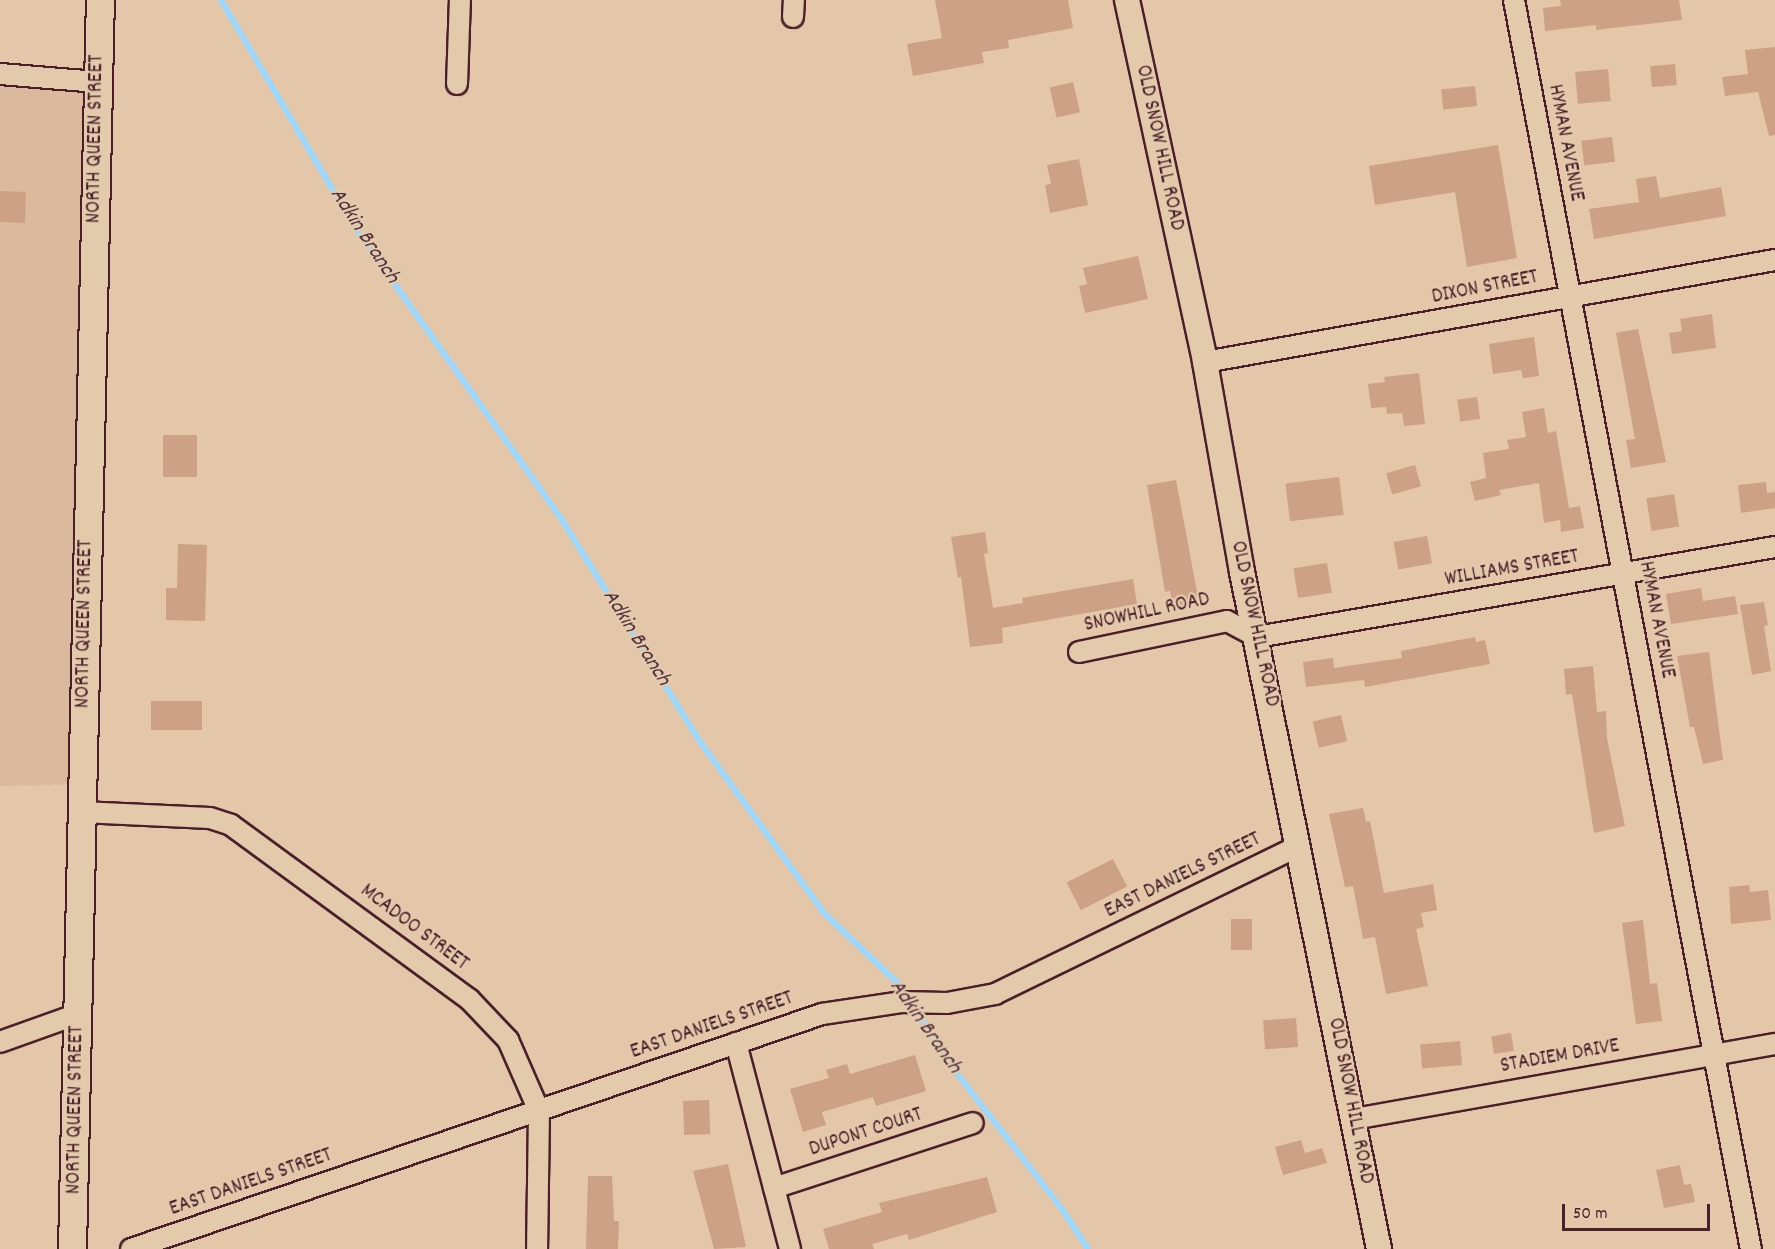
<!DOCTYPE html>
<html>
<head>
<meta charset="utf-8">
<style>
  body { margin:0 }
  #map { position:relative; width:1775px; height:1249px; overflow:hidden; background:#e4c7a8; font-family:Dekko,sans-serif }
  div>[style] { position:absolute }
  [style*='--x'] { left:calc(var(--x)*1px); top:calc(var(--y)*1px); width:calc(var(--w)*1px); rotate:calc(var(--a)*1deg) }
  .built>* { inset:0; background:#dab99c }
  .stream>* { height:6px; margin:-3px; padding:0 3px; transform-origin:3px; border-radius:3px; background:#9cd8fd }
  .building>* { inset:0; background:#cda186; transform-origin:0 0 }
  .roads { filter:drop-shadow(2px 0 #4a1f2b) drop-shadow(-2px 0 #4a1f2b) drop-shadow(0 2px #4a1f2b) drop-shadow(0 -2px #4a1f2b) }
  .minor>* { height:20px; margin:-10px; padding:0 10px; transform-origin:10px; border-radius:10px; background:#e3caab }
  .tertiary>* { height:24px; margin:-12px; padding:0 12px; transform-origin:12px; border-radius:12px; background:#e3caab }
  .secondary>* { height:27px; margin:-13.5px; padding:0 13.5px; transform-origin:13.5px; border-radius:13.5px; background:#e3caab }
  span { translate:-50% -50%; white-space:nowrap; text-align:center; line-height:1.15; -webkit-text-stroke:4.5px #e3caab; paint-order:stroke }
  .street-label { font-size:21px; color:#4a1f2b }
  .water-label { font-size:22px; color:#523240; font-style:italic }
  .scale { position:absolute; left:1562px; top:1204px; width:148px; height:27px; box-sizing:border-box; border:3px solid #4a1f2b; border-top:0; padding-left:8px; font-size:18px; line-height:21px; white-space:nowrap; color:#4a1f2b; -webkit-text-stroke:4px #e3caab; paint-order:stroke }
</style>
</head>
<body>
<div id="map">
  <div class="built">
    <i style="clip-path:polygon(0 74px,98px 82px,82px 784px,0 786px)"></i>
  </div>
  <div class="stream">
    <i style="--x:221;--y:0;--w:272;--a:59.5"></i>
    <i style="--x:359;--y:234;--w:351;--a:54.6"></i>
    <i style="--x:562;--y:520;--w:263;--a:58.1"></i>
    <i style="--x:701;--y:743;--w:210;--a:54.1"></i>
    <i style="--x:824;--y:913;--w:105;--a:43.5"></i>
    <i style="--x:900;--y:985;--w:14;--a:56"></i>
    <i style="--x:913;--y:1006;--w:77;--a:57.1"></i>
    <i style="--x:955;--y:1071;--w:175;--a:52.2"></i>
    <i style="--x:1062;--y:1209;--w:48;--a:57"></i>
  </div>
  <div class="building">
    <i style="clip-path:polygon(935px 0,1068px 0,1073px 28px,1008px 40px,1009px 48px,982px 52px,984px 63px,913px 76px,907px 44px,942px 38px)"></i>
    <i style="clip-path:polygon(1560px 0,1679px 0,1682px 20px,1596px 30px,1596px 25px,1545px 31px,1543px 8px,1561px 6px)"></i>
    <i style="clip-path:polygon(1775px 47px,1775px 135px,1769px 136px,1758px 92px,1725px 96px,1722px 77px,1748px 74px,1745px 50px)"></i>
    <i style="left:1675px;top:64px;width:21px;height:25px;rotate:85deg"></i>
    <i style="left:1608px;top:69px;width:32px;height:33px;rotate:85deg"></i>
    <i style="left:1073px;top:82px;width:31px;height:24px;rotate:77deg"></i>
    <i style="left:1475px;top:86px;width:20px;height:34px;rotate:84deg"></i>
    <i style="left:1612px;top:137px;width:25px;height:31px;rotate:83deg"></i>
    <i style="clip-path:polygon(1498px 145px,1517px 258px,1467px 267px,1455px 192px,1375px 205px,1369px 166px)"></i>
    <i style="clip-path:polygon(1079px 159px,1088px 205px,1050px 213px,1045px 185px,1051px 184px,1047px 165px)"></i>
    <i style="clip-path:polygon(1656px 176px,1660px 198px,1721px 187px,1726px 216px,1594px 239px,1589px 209px,1639px 202px,1636px 179px)"></i>
    <i style="left:0;top:191px;width:26px;height:31px;rotate:2deg"></i>
    <i style="clip-path:polygon(1138px 256px,1148px 299px,1085px 313px,1079px 286px,1087px 284px,1083px 268px)"></i>
    <i style="clip-path:polygon(1712px 314px,1716px 348px,1672px 354px,1669px 333px,1682px 331px,1680px 319px)"></i>
    <i style="clip-path:polygon(1638px 329px,1666px 462px,1631px 468px,1626px 440px,1635px 439px,1616px 333px)"></i>
    <i style="clip-path:polygon(1534px 337px,1539px 376px,1523px 378px,1521px 370px,1493px 374px,1489px 344px)"></i>
    <i style="clip-path:polygon(1419px 373px,1425px 424px,1404px 426px,1402px 413px,1387px 414px,1386px 407px,1371px 408px,1368px 384px,1385px 382px,1384px 377px)"></i>
    <i style="left:1477px;top:397px;width:22px;height:20px;rotate:82deg"></i>
    <i style="clip-path:polygon(1544px 408px,1548px 433px,1556px 431px,1569px 508px,1580px 506px,1584px 528px,1561px 532px,1560px 520px,1544px 523px,1539px 483px,1499px 490px,1501px 495px,1475px 501px,1470px 482px,1486px 478px,1483px 453px,1509px 449px,1507px 440px,1526px 437px,1522px 412px)"></i>
    <i style="left:163px;top:435px;width:34px;height:42px"></i>
    <i style="left:1415px;top:465px;width:22px;height:30px;rotate:74deg"></i>
    <i style="left:1339px;top:477px;width:38px;height:54px;rotate:83deg"></i>
    <i style="clip-path:polygon(1176px 480px,1199px 602px,1173px 607px,1170px 591px,1165px 592px,1147px 485px)"></i>
    <i style="clip-path:polygon(1766px 482px,1767px 493px,1775px 492px,1775px 508px,1741px 513px,1738px 485px)"></i>
    <i style="left:1674px;top:494px;width:33px;height:28px;rotate:81deg"></i>
    <i style="clip-path:polygon(985px 532px,988px 553px,984px 554px,993px 608px,1023px 603px,1022px 598px,1133px 579px,1137px 604px,1002px 628px,1003px 643px,970px 647px,961px 577px,958px 578px,951px 537px)"></i>
    <i style="left:1427px;top:536px;width:28px;height:34px;rotate:80deg"></i>
    <i style="clip-path:polygon(178px 544px,207px 545px,205px 621px,166px 620px,166px 588px,177px 588px)"></i>
    <i style="left:1327px;top:563px;width:30px;height:34px;rotate:81deg"></i>
    <i style="clip-path:polygon(1701px 588px,1703px 601px,1735px 596px,1738px 614px,1671px 624px,1666px 594px)"></i>
    <i style="clip-path:polygon(1764px 602px,1768px 625px,1764px 626px,1771px 671px,1752px 675px,1740px 605px)"></i>
    <i style="clip-path:polygon(1475px 637px,1476px 642px,1485px 640px,1490px 664px,1365px 687px,1364px 680px,1306px 687px,1303px 662px,1333px 658px,1334px 668px,1402px 658px,1401px 651px)"></i>
    <i style="clip-path:polygon(1709px 652px,1723px 760px,1703px 764px,1694px 727px,1690px 727px,1677px 656px)"></i>
    <i style="clip-path:polygon(1593px 666px,1597px 712px,1606px 711px,1607px 738px,1625px 826px,1594px 833px,1572px 694px,1566px 695px,1564px 669px)"></i>
    <i style="left:151px;top:701px;width:51px;height:29px"></i>
    <i style="left:1341px;top:715px;width:27px;height:29px;rotate:77deg"></i>
    <i style="clip-path:polygon(1363px 808px,1366px 822px,1370px 821px,1384px 893px,1433px 884px,1437px 910px,1421px 913px,1424px 927px,1416px 929px,1428px 986px,1386px 994px,1375px 937px,1363px 939px,1353px 886px,1345px 887px,1329px 814px)"></i>
    <i style="left:1113px;top:859px;width:31px;height:52px;rotate:63deg"></i>
    <i style="clip-path:polygon(1749px 885px,1750px 892px,1768px 890px,1771px 920px,1731px 924px,1729px 887px)"></i>
    <i style="left:1231px;top:919px;width:21px;height:31px"></i>
    <i style="clip-path:polygon(1643px 920px,1650px 984px,1657px 983px,1662px 1021px,1636px 1024px,1622px 923px)"></i>
    <i style="left:1296px;top:1018px;width:29px;height:33px;rotate:86deg"></i>
    <i style="left:1511px;top:1033px;width:18px;height:20px;rotate:81deg"></i>
    <i style="left:1460px;top:1041px;width:24px;height:40px;rotate:85deg"></i>
    <i style="clip-path:polygon(915px 1055px,926px 1091px,876px 1106px,873px 1097px,822px 1112px,826px 1125px,803px 1132px,790px 1089px,829px 1078px,826px 1070px,847px 1064px,850px 1074px)"></i>
    <i style="left:709px;top:1100px;width:34px;height:26px;rotate:88deg"></i>
    <i style="clip-path:polygon(1301px 1140px,1305px 1153px,1322px 1148px,1327px 1163px,1283px 1175px,1275px 1147px)"></i>
    <i style="clip-path:polygon(728px 1164px,746px 1247px,714px 1249px,693px 1171px)"></i>
    <i style="clip-path:polygon(1680px 1165px,1684px 1185px,1691px 1184px,1695px 1202px,1664px 1208px,1656px 1170px)"></i>
    <i style="clip-path:polygon(588px 1176px,612px 1176px,614px 1221px,619px 1221px,618px 1249px,586px 1249px)"></i>
    <i style="clip-path:polygon(987px 1177px,997px 1212px,909px 1240px,907px 1234px,872px 1244px,874px 1249px,829px 1249px,823px 1229px,882px 1212px,879px 1203px)"></i>
  </div>
  <div class="roads">
    <div class="minor">
      <i style="--x:1514;--y:0;--w:1271;--a:79.26"></i>
      <i style="--x:793;--y:17;--w:17;--a:-87"></i>
      <i style="--x:0;--y:74;--w:98;--a:4.7"></i>
      <i style="--x:457;--y:84;--w:84;--a:-88"></i>
      <i style="--x:1205;--y:362;--w:579;--a:-10.15"></i>
      <i style="--x:1079;--y:652;--w:151;--a:-11.8"></i>
      <i style="--x:1227;--y:621;--w:34;--a:28"></i>
      <i style="--x:1257;--y:637;--w:526;--a:-9.86"></i>
      <i style="--x:81;--y:812;--w:129;--a:2.7"></i>
      <i style="--x:210;--y:818;--w:22;--a:18"></i>
      <i style="--x:231;--y:825;--w:295;--a:36.2"></i>
      <i style="--x:469;--y:999;--w:57;--a:46.4"></i>
      <i style="--x:508;--y:1040;--w:77;--a:66.4"></i>
      <i style="--x:539;--y:1111;--w:138;--a:90.8"></i>
      <i style="--x:0;--y:1042;--w:83;--a:-19.7"></i>
      <i style="--x:736;--y:1043;--w:213;--a:75.3"></i>
      <i style="--x:1354;--y:1119;--w:428;--a:-10.1"></i>
      <i style="--x:774;--y:1188;--w:209;--a:-18.1"></i>
      <i style="--x:131;--y:1249;--w:730;--a:-18.78"></i>
      <i style="--x:822;--y:1014;--w:80;--a:-8.6"></i>
      <i style="--x:901;--y:1002;--w:46;--a:1.2"></i>
      <i style="--x:947;--y:1003;--w:49;--a:-10.6"></i>
      <i style="--x:995;--y:994;--w:338;--a:-26"></i>
    </div>
    <div class="tertiary">
      <i style="--x:1127;--y:0;--w:370;--a:77.8"></i>
      <i style="--x:1205;--y:362;--w:213;--a:80"></i>
      <i style="--x:1242;--y:572;--w:691;--a:78.56"></i>
    </div>
    <div class="secondary">
      <i style="--x:72;--y:1249;--w:1249;--a:-88.72"></i>
    </div>
  </div>
  <div class="street-label">
    <span style="left:96px;top:139px;rotate:-89deg">NORTH QUEEN STREET</span>
    <span style="left:1565px;top:143px;rotate:79deg">HYMAN AVENUE</span>
    <span style="left:1159px;top:148px;rotate:78deg">OLD SNOW HILL ROAD</span>
    <span style="left:1485px;top:288px;rotate:-11deg">DIXON STREET</span>
    <span style="left:1512px;top:569px;rotate:-10deg">WILLIAMS STREET</span>
    <span style="left:1147px;top:613px;rotate:-12deg">SNOWHILL ROAD</span>
    <span style="left:1656px;top:620px;rotate:79deg">HYMAN AVENUE</span>
    <span style="left:85px;top:624px;rotate:-89deg">NORTH QUEEN STREET</span>
    <span style="left:1254px;top:624px;rotate:78deg">OLD SNOW HILL ROAD</span>
    <span style="left:1183px;top:876px;rotate:-26deg">EAST DANIELS STREET</span>
    <span style="left:414px;top:928px;rotate:37deg">MCADOO STREET</span>
    <span style="left:712px;top:1026px;rotate:-19deg">EAST DANIELS STREET</span>
    <span style="left:1560px;top:1057px;rotate:-10deg">STADIEM DRIVE</span>
    <span style="left:1350px;top:1101px;rotate:79deg">OLD SNOW HILL ROAD</span>
    <span style="left:76px;top:1110px;rotate:-89deg">NORTH QUEEN STREET</span>
    <span style="left:866px;top:1133px;rotate:-18deg">DUPONT COURT</span>
    <span style="left:251px;top:1183px;rotate:-19deg">EAST DANIELS STREET</span>
  </div>
  <div class="water-label">
    <span style="left:364px;top:236px;rotate:57deg">Adkin Branch</span>
    <span style="left:636px;top:638px;rotate:58deg">Adkin Branch</span>
    <span style="left:925px;top:1027px;rotate:55deg">Adkin Branch</span>
  </div>
  <div class="scale">50 m</div>
</div>
</body>
</html>
